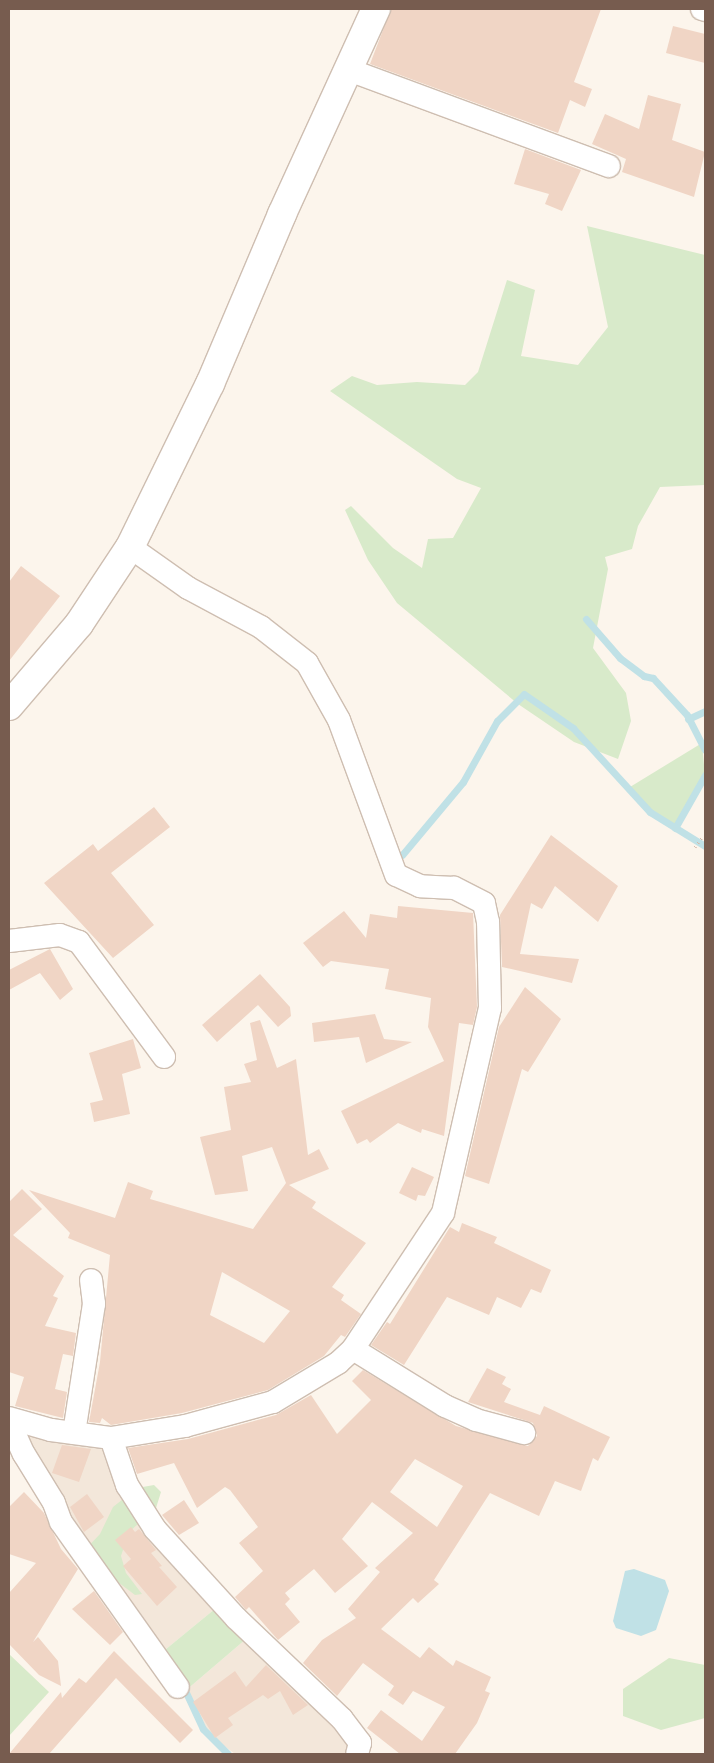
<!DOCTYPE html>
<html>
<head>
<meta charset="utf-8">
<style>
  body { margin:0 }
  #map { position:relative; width:714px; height:1763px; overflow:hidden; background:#fcf5ec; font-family:Ubuntu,sans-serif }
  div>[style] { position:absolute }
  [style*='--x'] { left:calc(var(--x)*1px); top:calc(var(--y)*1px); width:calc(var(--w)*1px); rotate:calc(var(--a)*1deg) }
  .residential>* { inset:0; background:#f3e7da }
  .green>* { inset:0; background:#d8eaca }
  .water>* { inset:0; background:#c0e1e6 }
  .stream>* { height:7px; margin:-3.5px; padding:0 3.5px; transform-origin:3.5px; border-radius:3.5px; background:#c0e1e6 }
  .building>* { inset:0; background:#f0d5c5 }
  .path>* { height:3px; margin-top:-1.5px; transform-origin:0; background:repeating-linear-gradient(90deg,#d6b8a7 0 1px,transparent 0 5px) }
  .roads { filter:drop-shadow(1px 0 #cebeb1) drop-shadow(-1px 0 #cebeb1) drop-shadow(0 1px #cebeb1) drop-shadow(0 -1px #cebeb1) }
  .minor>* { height:22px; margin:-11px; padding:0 11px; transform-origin:11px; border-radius:11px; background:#fff }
  .tertiary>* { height:28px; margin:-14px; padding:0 14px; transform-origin:14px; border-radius:14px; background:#fff }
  span { translate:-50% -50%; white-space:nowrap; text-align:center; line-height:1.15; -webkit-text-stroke:4px #fef9f3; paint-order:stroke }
  .frame { position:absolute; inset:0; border:10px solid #775c4f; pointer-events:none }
</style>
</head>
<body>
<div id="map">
  <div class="residential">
    <i style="clip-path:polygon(24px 1434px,94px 1445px,105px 1451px,216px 1608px,160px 1654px,120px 1599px)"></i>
    <i style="clip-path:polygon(246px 1639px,345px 1736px,352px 1754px,235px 1754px,202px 1729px,184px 1692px)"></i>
  </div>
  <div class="green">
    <i style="clip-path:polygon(587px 226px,705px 255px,705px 485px,660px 487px,638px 526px,632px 549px,605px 557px,608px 569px,593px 648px,626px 693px,631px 721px,618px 759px,574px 742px,518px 704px,397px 603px,368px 560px,345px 510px,351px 506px,393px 548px,422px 568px,428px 539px,453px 538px,481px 488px,457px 479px,330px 391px,352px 376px,377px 385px,417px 382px,465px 385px,478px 372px,507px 280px,535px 290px,521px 356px,578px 365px,608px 327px)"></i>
    <i style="clip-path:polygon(702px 743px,705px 776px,675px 828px,650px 812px,630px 787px)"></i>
    <i style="clip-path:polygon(154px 1485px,161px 1492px,156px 1508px,129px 1532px,121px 1556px,126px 1573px,142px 1594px,135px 1595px,81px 1554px,100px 1534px,113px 1507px,137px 1488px)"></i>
    <i style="clip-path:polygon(216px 1608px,246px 1639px,184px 1692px,160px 1654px)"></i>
    <i style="clip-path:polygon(9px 1654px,49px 1692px,9px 1736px)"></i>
    <i style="clip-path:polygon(669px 1658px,705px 1665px,705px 1718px,661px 1730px,623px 1716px,623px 1689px)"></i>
  </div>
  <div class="water">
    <i style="clip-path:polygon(634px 1569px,665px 1580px,669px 1591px,656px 1630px,641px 1636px,616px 1628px,613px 1621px,625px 1571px)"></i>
  </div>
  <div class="stream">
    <i style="--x:586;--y:619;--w:52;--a:48.9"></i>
    <i style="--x:620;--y:658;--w:30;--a:37"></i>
    <i style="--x:644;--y:676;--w:9;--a:13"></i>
    <i style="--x:653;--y:678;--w:50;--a:47.4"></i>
    <i style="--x:687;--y:715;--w:39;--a:63"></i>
    <i style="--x:688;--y:719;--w:19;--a:-25"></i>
    <i style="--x:675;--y:828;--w:61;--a:-60.5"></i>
    <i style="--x:402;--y:855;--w:95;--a:-50.1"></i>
    <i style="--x:463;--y:782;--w:70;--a:-60.9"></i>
    <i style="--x:497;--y:721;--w:38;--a:-45"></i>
    <i style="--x:524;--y:694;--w:60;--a:34.8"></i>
    <i style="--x:573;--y:728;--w:114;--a:47.5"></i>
    <i style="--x:650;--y:812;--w:65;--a:31.7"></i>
    <i style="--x:183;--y:1686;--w:47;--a:65.1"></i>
    <i style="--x:203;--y:1729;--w:35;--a:45"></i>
  </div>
  <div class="building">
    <i style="clip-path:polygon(391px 9px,601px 9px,574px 82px,592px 89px,585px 107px,570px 100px,558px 133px,370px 64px)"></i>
    <i style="clip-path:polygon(673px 26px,705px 34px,705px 63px,666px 53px)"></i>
    <i style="clip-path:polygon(648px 95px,681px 104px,672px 140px,705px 152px,694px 197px,622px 172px,626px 159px,592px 144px,605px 114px,639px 129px)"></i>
    <i style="clip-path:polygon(525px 149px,581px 170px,562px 211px,545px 204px,549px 194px,514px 184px)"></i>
    <i style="clip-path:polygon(21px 566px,60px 596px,9px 661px,9px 582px)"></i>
    <i style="clip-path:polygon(154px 807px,170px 827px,111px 873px,154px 925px,113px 958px,44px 883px,93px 844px,98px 851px)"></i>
    <i style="clip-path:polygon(551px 835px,618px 886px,598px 922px,555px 886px,542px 909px,531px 903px,520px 954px,579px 959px,572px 983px,502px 967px,500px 915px)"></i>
    <i style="clip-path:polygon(398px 906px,473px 913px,477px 1007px,473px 1025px,459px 1023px,444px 1136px,422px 1129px,421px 1133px,398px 1123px,370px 1143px,367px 1139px,357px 1144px,341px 1111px,444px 1061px,428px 1027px,431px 998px,385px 989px,389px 969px,331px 961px,323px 967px,303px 943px,344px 911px,366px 938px,370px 914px,397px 918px)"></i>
    <i style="clip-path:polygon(50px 949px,73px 989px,60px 1000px,40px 973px,9px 990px,9px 970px)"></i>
    <i style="clip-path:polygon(260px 974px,290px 1007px,291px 1016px,278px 1027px,258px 1005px,217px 1042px,202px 1025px)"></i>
    <i style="clip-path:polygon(525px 987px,561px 1019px,528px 1072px,522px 1069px,489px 1184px,465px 1176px,499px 1027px)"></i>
    <i style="clip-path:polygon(375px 1014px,384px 1039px,412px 1042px,366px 1063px,359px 1037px,314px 1042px,312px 1023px)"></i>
    <i style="clip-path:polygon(evenodd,260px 1020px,277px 1068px,296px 1059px,308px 1155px,319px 1149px,329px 1169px,289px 1185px,316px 1202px,312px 1208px,366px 1243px,332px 1287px,344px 1295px,341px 1300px,361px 1314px,345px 1337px,341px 1335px,324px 1356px,268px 1390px,182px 1413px,111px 1425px,102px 1418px,100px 1423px,89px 1422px,100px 1362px,110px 1255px,68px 1238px,70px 1233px,29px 1190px,115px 1218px,128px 1182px,153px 1191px,150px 1199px,253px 1229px,286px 1183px,272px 1147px,242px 1156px,248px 1191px,215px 1195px,200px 1137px,231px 1130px,224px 1087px,251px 1082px,244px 1064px,257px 1060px,250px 1023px,260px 1020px,222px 1272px,290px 1311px,264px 1343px,210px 1315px,222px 1272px)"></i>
    <i style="clip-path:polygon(133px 1039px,141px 1068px,122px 1074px,130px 1114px,94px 1122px,90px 1103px,103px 1100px,89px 1053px)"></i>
    <i style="clip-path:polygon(412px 1167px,434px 1177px,425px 1196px,418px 1195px,416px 1201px,399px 1193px)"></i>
    <i style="clip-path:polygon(22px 1189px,42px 1209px,13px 1235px,64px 1276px,53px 1296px,58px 1298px,45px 1326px,76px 1333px,73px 1356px,63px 1354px,55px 1389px,67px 1392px,63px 1418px,15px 1406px,24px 1377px,9px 1372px,9px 1202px)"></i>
    <i style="clip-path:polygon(462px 1223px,497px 1237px,494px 1243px,551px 1270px,541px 1293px,531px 1289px,521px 1308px,497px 1297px,489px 1315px,447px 1297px,404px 1365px,371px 1345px,387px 1322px,390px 1324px,450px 1227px,459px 1232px)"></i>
    <i style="clip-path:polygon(evenodd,487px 1368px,506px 1377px,502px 1384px,511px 1389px,504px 1402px,540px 1415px,544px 1406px,610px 1437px,598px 1461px,593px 1458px,581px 1491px,555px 1481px,539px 1516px,490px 1493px,434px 1580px,439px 1584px,418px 1603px,413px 1598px,381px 1629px,420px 1658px,429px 1647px,453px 1666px,456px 1660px,491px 1677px,485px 1691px,490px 1693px,477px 1723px,455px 1754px,400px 1754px,367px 1728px,381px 1710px,422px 1741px,445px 1707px,413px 1691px,403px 1705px,388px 1695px,394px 1686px,363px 1663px,337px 1696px,303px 1663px,322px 1640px,356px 1618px,348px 1609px,380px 1572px,375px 1568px,413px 1533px,372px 1502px,342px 1539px,368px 1566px,335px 1593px,314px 1569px,285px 1593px,290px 1599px,285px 1604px,300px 1622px,278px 1640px,249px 1607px,246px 1610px,235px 1597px,263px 1571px,239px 1543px,258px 1527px,230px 1490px,225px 1487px,197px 1508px,174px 1463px,137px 1474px,128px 1448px,188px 1439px,276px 1415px,311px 1395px,337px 1434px,371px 1400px,352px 1381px,363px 1370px,456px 1426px,528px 1446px,537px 1436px,533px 1423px,468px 1402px,487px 1368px,415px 1459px,463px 1486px,437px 1527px,390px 1492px,415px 1459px)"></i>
    <i style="clip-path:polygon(62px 1445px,91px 1449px,79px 1482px,52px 1473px)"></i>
    <i style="clip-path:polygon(24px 1492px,44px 1513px,61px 1549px,78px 1569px,33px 1642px,38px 1637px,58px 1661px,61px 1686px,39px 1675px,9px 1644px,9px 1593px,36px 1563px,9px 1554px,9px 1507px)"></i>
    <i style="clip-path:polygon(87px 1494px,104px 1517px,84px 1532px,70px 1507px)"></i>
    <i style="clip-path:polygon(184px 1500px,199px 1523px,179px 1535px,162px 1515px)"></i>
    <i style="clip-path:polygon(131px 1527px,135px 1532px,139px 1529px,156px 1550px,151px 1553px,162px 1566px,159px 1567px,177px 1587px,157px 1606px,123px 1566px,131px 1559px,115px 1540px)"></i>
    <i style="clip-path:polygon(94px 1591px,123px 1632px,110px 1645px,72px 1609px)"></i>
    <i style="clip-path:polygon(114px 1651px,193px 1730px,180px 1743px,116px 1678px,49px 1754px,9px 1754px,61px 1692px,62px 1698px,79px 1678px,86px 1683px)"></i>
    <i style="clip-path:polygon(266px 1665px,308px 1705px,293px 1715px,280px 1691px,268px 1699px,263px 1695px,228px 1718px,233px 1725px,215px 1738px,193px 1702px,235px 1671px,246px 1687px)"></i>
  </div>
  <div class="path">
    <i style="--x:695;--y:847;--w:12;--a:-55"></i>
  </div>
  <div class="roads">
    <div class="minor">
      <i style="--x:702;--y:9;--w:3;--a:18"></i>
      <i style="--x:349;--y:70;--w:277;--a:20.3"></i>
      <i style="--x:9;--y:941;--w:51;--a:-6.7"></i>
      <i style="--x:60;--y:935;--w:20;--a:20"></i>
      <i style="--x:79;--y:942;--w:143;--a:53.5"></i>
      <i style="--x:353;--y:1349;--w:108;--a:31.8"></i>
      <i style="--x:445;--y:1406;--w:34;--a:24"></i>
      <i style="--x:476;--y:1420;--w:50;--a:15.2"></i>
      <i style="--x:9;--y:1418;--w:44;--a:15.9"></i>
      <i style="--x:51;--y:1430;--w:61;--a:7.6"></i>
      <i style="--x:111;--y:1438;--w:75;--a:-9.2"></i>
      <i style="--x:185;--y:1426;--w:91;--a:-15.3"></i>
      <i style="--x:273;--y:1402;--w:76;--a:-31"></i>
      <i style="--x:338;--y:1363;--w:21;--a:-43"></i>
      <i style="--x:353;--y:1349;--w:163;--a:-56.5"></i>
      <i style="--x:443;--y:1213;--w:210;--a:-77.1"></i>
      <i style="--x:490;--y:1008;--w:86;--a:-91.3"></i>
      <i style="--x:488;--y:922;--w:19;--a:-102"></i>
      <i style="--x:484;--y:903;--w:34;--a:-153"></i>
      <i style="--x:454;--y:888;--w:34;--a:-177"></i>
      <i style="--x:420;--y:886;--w:26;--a:-155"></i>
      <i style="--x:396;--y:875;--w:165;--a:-110.2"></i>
      <i style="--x:339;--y:720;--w:65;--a:-119.3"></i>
      <i style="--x:307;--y:663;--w:58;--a:-142"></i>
      <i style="--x:261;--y:627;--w:83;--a:-151.9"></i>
      <i style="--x:188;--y:588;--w:71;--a:-144.7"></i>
      <i style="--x:9;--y:1421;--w:36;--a:66"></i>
      <i style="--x:24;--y:1454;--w:57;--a:58.5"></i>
      <i style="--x:54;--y:1503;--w:20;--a:70"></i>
      <i style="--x:61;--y:1522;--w:202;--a:54.7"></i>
      <i style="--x:74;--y:1433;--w:131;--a:-81.2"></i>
      <i style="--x:94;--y:1304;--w:24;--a:-97"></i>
      <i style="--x:111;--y:1438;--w:50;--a:71.2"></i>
      <i style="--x:127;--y:1485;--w:52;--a:57.5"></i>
      <i style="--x:155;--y:1529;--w:120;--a:47.7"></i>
      <i style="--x:236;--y:1618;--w:146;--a:43.6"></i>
      <i style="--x:342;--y:1719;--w:30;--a:53"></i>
      <i style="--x:360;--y:1743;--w:11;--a:105"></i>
    </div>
    <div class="tertiary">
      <i style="--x:9;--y:706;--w:108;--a:-49.5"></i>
      <i style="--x:79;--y:624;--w:92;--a:-56.5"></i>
      <i style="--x:130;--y:547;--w:182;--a:-63.9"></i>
      <i style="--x:210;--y:384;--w:185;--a:-67"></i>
      <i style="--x:282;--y:214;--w:226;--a:-65.4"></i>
    </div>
  </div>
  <div class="frame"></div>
</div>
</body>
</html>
